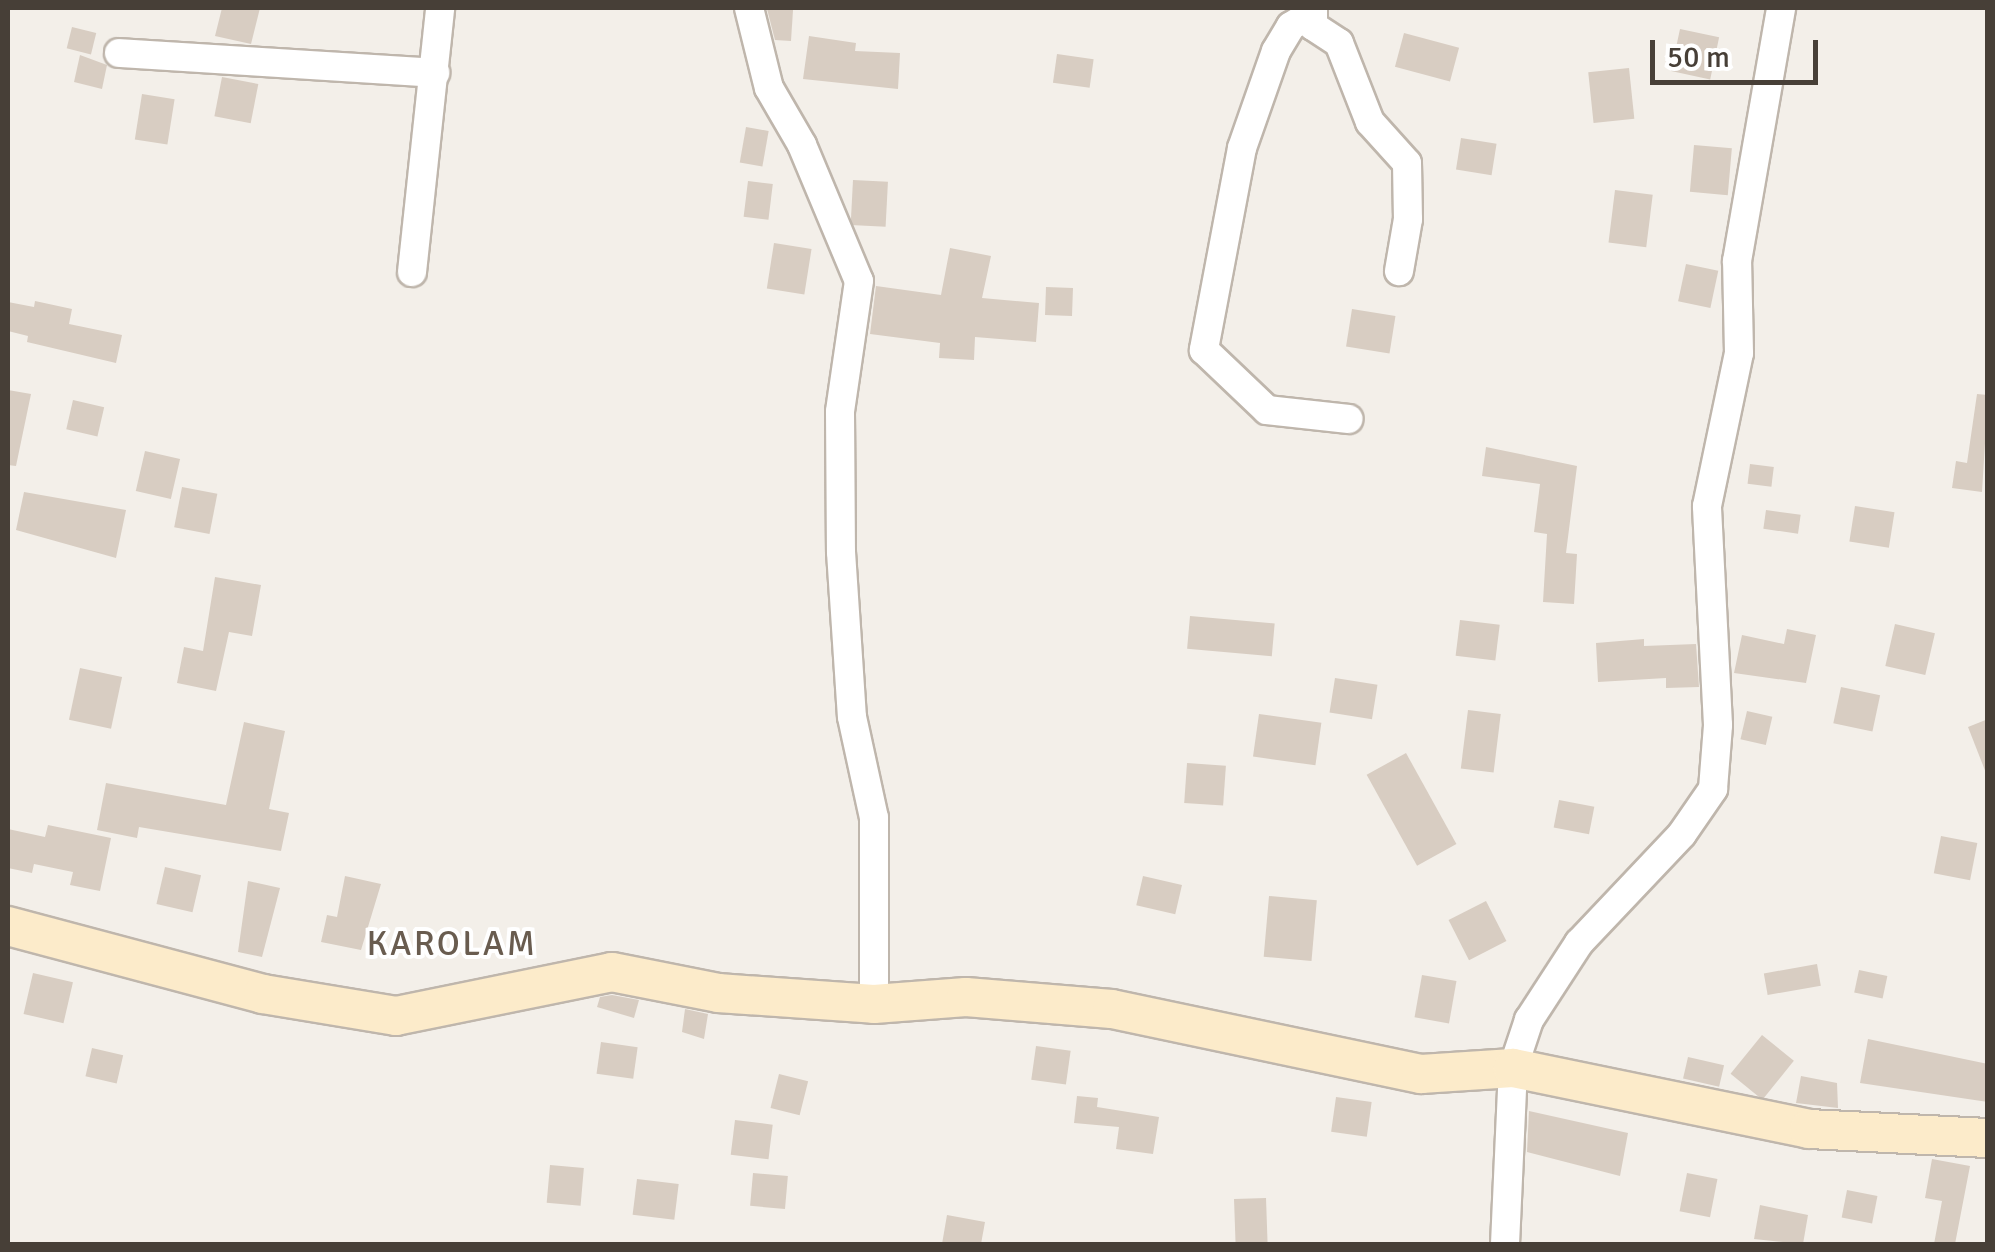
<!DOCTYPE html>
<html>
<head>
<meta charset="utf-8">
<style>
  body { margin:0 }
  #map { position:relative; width:1995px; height:1252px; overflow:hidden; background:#f3efe9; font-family:Signika,sans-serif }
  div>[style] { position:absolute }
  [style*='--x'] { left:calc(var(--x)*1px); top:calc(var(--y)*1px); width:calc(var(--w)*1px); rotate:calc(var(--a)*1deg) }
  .building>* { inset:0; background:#d8cdc2; transform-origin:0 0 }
  .roads { filter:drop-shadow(2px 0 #bfb6ac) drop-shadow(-2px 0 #bfb6ac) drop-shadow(0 2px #bfb6ac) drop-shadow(0 -2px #bfb6ac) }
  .street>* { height:28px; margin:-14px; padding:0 14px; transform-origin:14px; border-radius:14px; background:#fff }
  .secondary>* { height:38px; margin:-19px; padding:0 19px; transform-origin:19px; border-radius:19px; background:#fcebca }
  span { translate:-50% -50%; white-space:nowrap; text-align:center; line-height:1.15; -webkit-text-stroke:8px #fff; paint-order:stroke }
  .quarter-label { font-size:35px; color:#695c4f; letter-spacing:2.5px }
  .frame { position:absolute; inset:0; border:10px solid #473f37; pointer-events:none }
  .scale { position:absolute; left:1650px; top:40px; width:168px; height:45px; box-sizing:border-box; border:5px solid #473f37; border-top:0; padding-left:12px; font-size:30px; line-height:35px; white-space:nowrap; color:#473f37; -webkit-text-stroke:8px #fff; paint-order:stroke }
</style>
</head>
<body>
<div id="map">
  <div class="building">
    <i style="clip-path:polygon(222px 8px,260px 8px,251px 44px,215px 36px)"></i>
    <i style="clip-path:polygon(767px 9px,793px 10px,791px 41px,775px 40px)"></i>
    <i style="left:72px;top:27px;width:25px;height:22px;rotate:14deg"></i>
    <i style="left:1680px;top:29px;width:40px;height:43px;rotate:12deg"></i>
    <i style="left:1404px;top:33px;width:57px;height:35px;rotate:15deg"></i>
    <i style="clip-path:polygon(809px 36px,856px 43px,855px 51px,900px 53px,898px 89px,803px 79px)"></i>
    <i style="left:1057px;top:54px;width:37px;height:29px;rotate:8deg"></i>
    <i style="clip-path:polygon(80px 55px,107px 65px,102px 89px,74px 82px)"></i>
    <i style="left:1629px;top:68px;width:51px;height:41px;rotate:84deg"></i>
    <i style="left:222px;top:77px;width:37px;height:40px;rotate:11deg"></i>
    <i style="left:142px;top:94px;width:33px;height:46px;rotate:9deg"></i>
    <i style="left:746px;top:127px;width:23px;height:36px;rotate:10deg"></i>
    <i style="left:1461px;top:138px;width:36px;height:32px;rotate:9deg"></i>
    <i style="left:1694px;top:145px;width:38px;height:47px;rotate:5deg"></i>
    <i style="left:853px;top:180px;width:35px;height:45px;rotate:3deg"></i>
    <i style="left:748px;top:181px;width:25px;height:36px;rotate:7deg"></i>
    <i style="left:1615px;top:190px;width:38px;height:53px;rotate:7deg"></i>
    <i style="left:774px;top:243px;width:38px;height:46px;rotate:9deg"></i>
    <i style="clip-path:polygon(950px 248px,991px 256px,982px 298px,1039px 303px,1036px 342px,975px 337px,974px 360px,939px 358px,940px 343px,870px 334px,876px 286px,941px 295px)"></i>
    <i style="left:1686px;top:264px;width:33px;height:38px;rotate:12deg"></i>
    <i style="left:1046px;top:287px;width:27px;height:28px;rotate:2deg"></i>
    <i style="clip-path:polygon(35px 301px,72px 309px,69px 324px,122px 335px,116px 363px,27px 342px,28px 336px,8px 331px,8px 302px,34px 307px)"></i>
    <i style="left:1352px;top:309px;width:44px;height:38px;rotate:9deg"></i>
    <i style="clip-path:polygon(8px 390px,31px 394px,16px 466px,8px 465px)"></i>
    <i style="clip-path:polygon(1977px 394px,1988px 395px,1982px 492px,1952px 488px,1956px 461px,1967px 463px)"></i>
    <i style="left:73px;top:400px;width:32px;height:30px;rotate:13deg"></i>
    <i style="clip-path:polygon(1486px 447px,1577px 466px,1566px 553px,1577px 554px,1574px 604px,1543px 602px,1547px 534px,1534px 532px,1540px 484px,1482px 476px)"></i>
    <i style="left:145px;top:451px;width:36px;height:41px;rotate:13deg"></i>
    <i style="left:1750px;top:464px;width:24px;height:20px;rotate:7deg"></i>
    <i style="left:182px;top:487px;width:36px;height:41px;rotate:11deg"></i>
    <i style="clip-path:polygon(24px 492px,126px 510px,116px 558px,16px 530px)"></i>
    <i style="left:1855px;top:506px;width:40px;height:36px;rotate:9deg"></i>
    <i style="left:1766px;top:510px;width:35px;height:19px;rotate:8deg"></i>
    <i style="clip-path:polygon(215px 577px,261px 585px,252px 636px,229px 632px,216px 691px,177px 683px,184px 647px,203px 651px)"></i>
    <i style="left:1190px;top:616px;width:85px;height:33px;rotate:5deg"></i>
    <i style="left:1460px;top:620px;width:40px;height:36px;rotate:7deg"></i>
    <i style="left:1895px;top:624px;width:41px;height:43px;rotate:13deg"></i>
    <i style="clip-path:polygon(1787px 629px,1816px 635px,1806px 683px,1734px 673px,1742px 635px,1784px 644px)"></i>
    <i style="clip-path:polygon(1644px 639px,1644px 646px,1696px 644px,1699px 687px,1666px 688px,1666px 678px,1598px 682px,1596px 643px)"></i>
    <i style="left:80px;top:668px;width:43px;height:53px;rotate:12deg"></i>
    <i style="left:1335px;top:678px;width:43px;height:35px;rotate:9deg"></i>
    <i style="left:1841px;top:687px;width:40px;height:37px;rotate:12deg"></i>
    <i style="left:1468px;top:710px;width:33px;height:59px;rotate:7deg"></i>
    <i style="left:1747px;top:711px;width:26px;height:29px;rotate:13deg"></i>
    <i style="left:1259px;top:714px;width:63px;height:43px;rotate:8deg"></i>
    <i style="clip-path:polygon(1988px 719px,1988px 773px,1986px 773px,1968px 727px)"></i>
    <i style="clip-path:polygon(244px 722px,285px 731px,269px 809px,289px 813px,281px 851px,139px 827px,137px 838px,97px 830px,106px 783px,226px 805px)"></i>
    <i style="left:1406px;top:753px;width:104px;height:45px;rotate:61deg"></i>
    <i style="left:1187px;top:763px;width:39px;height:40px;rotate:4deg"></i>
    <i style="left:1559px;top:800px;width:36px;height:28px;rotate:11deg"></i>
    <i style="clip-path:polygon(48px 825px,111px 838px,100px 891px,70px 885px,73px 872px,34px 864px,32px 873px,8px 868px,8px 829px,45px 837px)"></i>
    <i style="left:1941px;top:836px;width:37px;height:38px;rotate:11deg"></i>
    <i style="left:165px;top:867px;width:37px;height:38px;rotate:13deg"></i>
    <i style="clip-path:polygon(345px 876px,381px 884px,361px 950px,321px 942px,327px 915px,337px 917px)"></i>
    <i style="left:1143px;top:876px;width:40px;height:30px;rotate:13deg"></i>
    <i style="clip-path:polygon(248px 881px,280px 888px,262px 957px,238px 952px)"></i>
    <i style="left:1269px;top:896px;width:48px;height:61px;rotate:5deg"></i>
    <i style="left:1486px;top:901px;width:45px;height:42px;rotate:63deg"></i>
    <i style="left:1817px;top:964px;width:22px;height:54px;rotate:80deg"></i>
    <i style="left:1859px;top:970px;width:29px;height:23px;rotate:12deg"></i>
    <i style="left:33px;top:973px;width:41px;height:42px;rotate:13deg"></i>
    <i style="left:1422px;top:975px;width:35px;height:43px;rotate:10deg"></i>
    <i style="clip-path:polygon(612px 995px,639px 1000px,634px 1018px,597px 1007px,600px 997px)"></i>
    <i style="clip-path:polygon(685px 1009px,708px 1014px,704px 1039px,682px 1032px)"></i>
    <i style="left:1762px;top:1035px;width:41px;height:50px;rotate:39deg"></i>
    <i style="clip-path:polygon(1868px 1039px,1988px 1064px,1988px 1102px,1860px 1083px)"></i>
    <i style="left:601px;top:1042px;width:37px;height:32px;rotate:8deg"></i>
    <i style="left:1036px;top:1046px;width:35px;height:34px;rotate:8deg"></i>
    <i style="left:92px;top:1048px;width:32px;height:29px;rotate:13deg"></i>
    <i style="left:1688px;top:1057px;width:37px;height:22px;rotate:13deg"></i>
    <i style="left:779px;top:1074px;width:30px;height:35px;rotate:14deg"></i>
    <i style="clip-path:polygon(1801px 1076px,1837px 1083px,1838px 1108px,1796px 1103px)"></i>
    <i style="clip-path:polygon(1077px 1096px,1098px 1098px,1097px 1107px,1159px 1117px,1153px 1154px,1116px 1149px,1119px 1127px,1074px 1123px)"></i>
    <i style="left:1336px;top:1097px;width:36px;height:35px;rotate:8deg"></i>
    <i style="clip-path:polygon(1529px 1111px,1628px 1133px,1620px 1176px,1527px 1152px)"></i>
    <i style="left:735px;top:1120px;width:38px;height:35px;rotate:7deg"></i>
    <i style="clip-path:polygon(1932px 1159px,1970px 1166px,1955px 1244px,1934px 1244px,1942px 1201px,1925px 1198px)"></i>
    <i style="left:550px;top:1165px;width:34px;height:38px;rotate:5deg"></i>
    <i style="left:753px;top:1173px;width:35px;height:33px;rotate:5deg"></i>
    <i style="left:1687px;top:1173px;width:31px;height:39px;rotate:11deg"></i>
    <i style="left:637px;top:1179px;width:42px;height:36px;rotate:7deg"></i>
    <i style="left:1847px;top:1190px;width:31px;height:28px;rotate:11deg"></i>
    <i style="left:1266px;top:1198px;width:46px;height:32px;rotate:88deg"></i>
    <i style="clip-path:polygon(1760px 1205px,1808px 1215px,1803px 1244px,1754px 1239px)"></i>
    <i style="clip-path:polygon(947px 1215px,985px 1222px,981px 1244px,942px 1244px)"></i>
  </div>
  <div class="roads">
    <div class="street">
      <i style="--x:749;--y:8;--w:82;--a:76"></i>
      <i style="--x:769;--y:88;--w:66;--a:59.9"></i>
      <i style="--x:802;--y:145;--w:147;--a:67.3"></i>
      <i style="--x:859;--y:281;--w:132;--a:98.3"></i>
      <i style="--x:840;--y:412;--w:140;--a:89.6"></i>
      <i style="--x:841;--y:552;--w:165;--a:86.2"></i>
      <i style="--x:852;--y:717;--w:103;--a:77.7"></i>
      <i style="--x:874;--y:818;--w:186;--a:90"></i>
      <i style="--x:1313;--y:8;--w:18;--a:90"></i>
      <i style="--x:1313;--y:26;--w:31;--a:33"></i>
      <i style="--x:1339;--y:43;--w:85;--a:68.6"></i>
      <i style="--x:1370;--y:122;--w:55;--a:47.9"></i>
      <i style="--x:1407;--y:163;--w:56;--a:89"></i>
      <i style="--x:1408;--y:219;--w:53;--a:99.8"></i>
      <i style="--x:1312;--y:13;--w:25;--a:148"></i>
      <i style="--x:1291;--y:26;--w:29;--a:121"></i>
      <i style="--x:1276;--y:51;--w:103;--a:109.3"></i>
      <i style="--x:1242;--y:148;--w:206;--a:100.7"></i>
      <i style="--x:1204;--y:350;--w:87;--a:43.6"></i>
      <i style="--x:1267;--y:410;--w:82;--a:6.3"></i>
      <i style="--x:119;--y:53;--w:317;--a:3.6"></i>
      <i style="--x:412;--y:272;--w:265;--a:-83.9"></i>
      <i style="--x:1505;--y:1244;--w:176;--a:-87.4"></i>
      <i style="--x:1513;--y:1068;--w:51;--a:-71.6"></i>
      <i style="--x:1529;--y:1020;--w:92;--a:-57"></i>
      <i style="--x:1579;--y:943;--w:150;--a:-46.6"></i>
      <i style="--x:1682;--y:834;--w:55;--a:-55.4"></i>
      <i style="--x:1713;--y:789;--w:64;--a:-85.5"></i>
      <i style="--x:1718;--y:725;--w:219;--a:-92.9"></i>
      <i style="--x:1707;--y:506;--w:156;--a:-78.2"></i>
      <i style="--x:1739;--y:353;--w:92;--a:-91.2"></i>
      <i style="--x:1737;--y:261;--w:257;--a:-80.1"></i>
    </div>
    <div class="secondary">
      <i style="--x:8;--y:926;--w:264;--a:14.9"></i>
      <i style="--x:263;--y:994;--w:135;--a:9.4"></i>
      <i style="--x:396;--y:1016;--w:220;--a:-11.5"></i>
      <i style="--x:612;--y:972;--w:108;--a:11.2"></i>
      <i style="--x:718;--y:993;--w:156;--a:4"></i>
      <i style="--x:874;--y:1004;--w:92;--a:-4.4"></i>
      <i style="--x:966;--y:997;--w:146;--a:4.7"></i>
      <i style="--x:1112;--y:1009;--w:316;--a:11.9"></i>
      <i style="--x:1421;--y:1074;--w:92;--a:-3.7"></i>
      <i style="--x:1513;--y:1068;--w:302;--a:11.6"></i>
      <i style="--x:1809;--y:1129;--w:179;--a:2.9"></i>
    </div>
  </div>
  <div class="quarter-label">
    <span style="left:452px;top:944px">KAROLAM</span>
  </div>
  <div class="frame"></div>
  <div class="scale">50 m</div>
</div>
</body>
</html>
